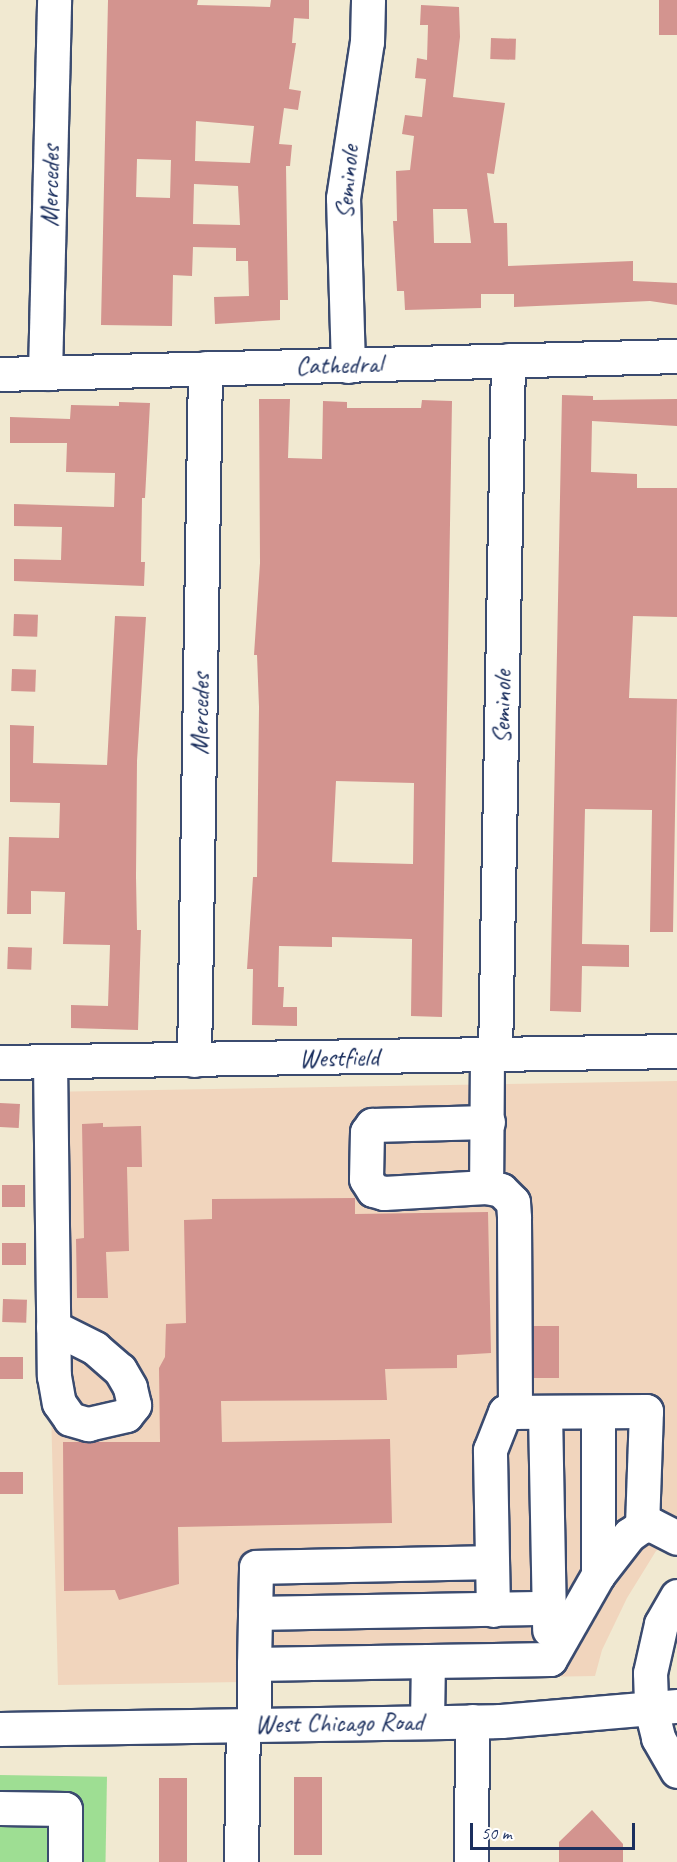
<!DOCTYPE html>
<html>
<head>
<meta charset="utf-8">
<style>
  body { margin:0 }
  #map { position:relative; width:677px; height:1862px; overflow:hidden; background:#f1e9d1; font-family:Caveat,sans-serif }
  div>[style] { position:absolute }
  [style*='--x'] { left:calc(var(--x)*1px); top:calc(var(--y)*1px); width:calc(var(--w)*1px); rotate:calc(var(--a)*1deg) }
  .built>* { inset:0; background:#f1d5bd }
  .green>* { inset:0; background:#9ede93; transform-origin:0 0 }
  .building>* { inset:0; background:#d3948f; transform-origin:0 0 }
  .roads { filter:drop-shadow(2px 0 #3b4b6f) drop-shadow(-2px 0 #3b4b6f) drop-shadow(0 2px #3b4b6f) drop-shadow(0 -2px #3b4b6f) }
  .minor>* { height:33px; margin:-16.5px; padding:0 16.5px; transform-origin:16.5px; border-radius:16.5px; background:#fff }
  .major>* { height:33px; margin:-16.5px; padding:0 16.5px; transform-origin:16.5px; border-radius:16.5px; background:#fff }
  span { translate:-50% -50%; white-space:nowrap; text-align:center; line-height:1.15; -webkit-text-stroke:5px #fff; paint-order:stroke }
  .street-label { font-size:26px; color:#1b2f5e }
  .scale { position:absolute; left:470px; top:1823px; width:165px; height:27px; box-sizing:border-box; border:3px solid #1b2f5e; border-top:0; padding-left:8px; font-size:18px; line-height:21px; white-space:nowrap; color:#1b2f5e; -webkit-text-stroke:4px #fff; paint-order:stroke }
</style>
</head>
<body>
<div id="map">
  <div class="built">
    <i style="clip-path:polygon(677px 1081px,677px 1533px,656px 1551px,627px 1598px,602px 1650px,595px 1676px,58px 1685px,43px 1092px)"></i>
  </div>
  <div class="green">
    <i style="left:0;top:1775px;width:107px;height:87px;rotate:1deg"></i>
  </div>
  <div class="building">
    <i style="clip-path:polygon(evenodd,108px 0,198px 0,197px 5px,270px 7px,271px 0,309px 0,309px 19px,294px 18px,292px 43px,296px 43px,289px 89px,301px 91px,298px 110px,284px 108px,279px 144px,292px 145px,290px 166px,286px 166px,288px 300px,280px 300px,280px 320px,215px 324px,214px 297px,249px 296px,248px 261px,236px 261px,236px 248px,193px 247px,192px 276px,173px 275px,172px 326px,101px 325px,108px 0,196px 121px,254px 126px,250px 163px,195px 161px,196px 121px,108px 0,137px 159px,171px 160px,170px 198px,136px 197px,137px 159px,108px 0,194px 184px,238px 186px,240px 225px,193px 224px,194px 184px)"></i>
    <i style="left:659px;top:0;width:18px;height:35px"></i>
    <i style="clip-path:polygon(evenodd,421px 5px,459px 7px,460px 37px,453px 97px,505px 103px,494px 174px,487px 173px,494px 223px,507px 223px,508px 266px,633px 261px,633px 281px,677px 283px,677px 305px,650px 301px,514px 307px,514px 294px,481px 294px,481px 308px,405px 310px,404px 291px,397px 291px,393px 221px,397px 221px,396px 171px,410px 170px,414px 136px,402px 134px,405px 115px,422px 117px,426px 79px,415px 78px,417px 58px,427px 60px,428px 25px,420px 25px,421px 5px,433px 209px,467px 209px,471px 243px,434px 243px,433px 209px)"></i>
    <i style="left:491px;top:38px;width:25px;height:21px;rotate:2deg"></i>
    <i style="clip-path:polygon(562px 395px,593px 396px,593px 400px,677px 399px,677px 426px,592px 421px,591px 472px,637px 474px,637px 488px,677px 488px,677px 617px,633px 616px,629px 698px,677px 699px,673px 932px,650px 932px,652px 810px,585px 809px,582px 944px,629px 945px,629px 967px,582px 966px,581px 1012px,550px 1011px)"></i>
    <i style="clip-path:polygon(evenodd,259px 399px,290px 399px,288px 458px,322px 459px,323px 401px,347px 402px,347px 408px,421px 408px,422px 400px,452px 401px,442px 1017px,411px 1016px,412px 939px,332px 937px,332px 947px,279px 946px,278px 987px,284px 987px,283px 1007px,297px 1007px,297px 1026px,252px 1025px,253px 969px,247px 969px,253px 877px,257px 877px,259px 707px,257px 655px,254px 655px,260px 563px,259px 399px,336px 781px,414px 783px,413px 864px,332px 862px,336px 781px)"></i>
    <i style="clip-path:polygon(119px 402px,150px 403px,145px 498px,142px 498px,141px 562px,145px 562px,144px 586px,14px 581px,14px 559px,61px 560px,62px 527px,14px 526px,14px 504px,114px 507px,115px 473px,66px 472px,67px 443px,10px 443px,10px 417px,70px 419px,71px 405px,119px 406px)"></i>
    <i style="left:14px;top:614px;width:24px;height:22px;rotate:2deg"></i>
    <i style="clip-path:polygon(115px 616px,146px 617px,137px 761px,136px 877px,137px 930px,141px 930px,138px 1030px,71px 1028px,71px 1005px,108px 1006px,110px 945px,63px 944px,65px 892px,31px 891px,31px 914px,7px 914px,9px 837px,59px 838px,60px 803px,10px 802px,10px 725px,34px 726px,33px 763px,107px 765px)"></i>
    <i style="left:12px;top:669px;width:24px;height:22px;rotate:2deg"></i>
    <i style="left:8px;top:947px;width:24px;height:22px;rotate:2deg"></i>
    <i style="left:0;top:1103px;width:20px;height:24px;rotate:3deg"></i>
    <i style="clip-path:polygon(103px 1123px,103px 1127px,141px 1126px,142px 1167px,127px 1167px,129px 1251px,106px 1252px,108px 1298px,77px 1298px,76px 1239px,84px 1238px,82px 1124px)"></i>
    <i style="left:2px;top:1185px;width:23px;height:22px"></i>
    <i style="clip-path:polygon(355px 1198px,355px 1214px,488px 1212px,491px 1353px,457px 1355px,457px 1368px,385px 1369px,387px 1400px,221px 1401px,222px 1442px,390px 1439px,392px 1523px,178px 1527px,179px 1584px,119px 1600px,115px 1590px,64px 1591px,63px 1442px,160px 1442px,159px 1368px,165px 1357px,166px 1324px,186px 1323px,184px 1220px,212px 1219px,212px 1199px)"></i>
    <i style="left:2px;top:1243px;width:24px;height:22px"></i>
    <i style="left:3px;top:1299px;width:24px;height:23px;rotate:2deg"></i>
    <i style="left:533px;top:1326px;width:26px;height:52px"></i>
    <i style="left:0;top:1357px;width:23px;height:22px"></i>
    <i style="left:0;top:1472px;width:23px;height:22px"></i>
    <i style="left:294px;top:1777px;width:28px;height:78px"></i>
    <i style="left:159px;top:1778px;width:28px;height:84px"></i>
    <i style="clip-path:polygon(592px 1810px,623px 1844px,623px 1862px,559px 1862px,559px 1842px)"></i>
  </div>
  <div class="roads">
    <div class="minor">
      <i style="--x:348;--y:366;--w:168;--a:-91.7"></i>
      <i style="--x:343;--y:198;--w:158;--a:-81.3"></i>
      <i style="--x:367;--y:42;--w:42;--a:-88.6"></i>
      <i style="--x:45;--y:373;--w:373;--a:-88.6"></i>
      <i style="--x:0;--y:374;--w:677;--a:-1.52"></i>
      <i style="--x:487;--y:1055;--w:132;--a:90.4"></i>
      <i style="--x:486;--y:1187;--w:15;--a:11"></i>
      <i style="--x:501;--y:1190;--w:17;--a:45"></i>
      <i style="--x:513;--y:1202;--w:16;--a:86"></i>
      <i style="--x:514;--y:1218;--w:194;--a:89.7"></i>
      <i style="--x:495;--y:1055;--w:695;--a:-88.93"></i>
      <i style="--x:194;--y:1060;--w:692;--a:-89.09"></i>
      <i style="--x:50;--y:1061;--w:315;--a:89.3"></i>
      <i style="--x:54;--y:1376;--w:27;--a:80"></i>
      <i style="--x:59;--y:1403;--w:19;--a:55"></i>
      <i style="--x:70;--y:1419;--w:19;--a:16"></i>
      <i style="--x:88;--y:1424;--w:39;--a:-13"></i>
      <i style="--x:126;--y:1415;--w:13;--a:-51"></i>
      <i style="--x:134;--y:1405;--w:18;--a:-103"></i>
      <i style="--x:130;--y:1387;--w:20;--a:-120"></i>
      <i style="--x:120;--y:1370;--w:33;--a:-139"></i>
      <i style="--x:95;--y:1348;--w:47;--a:-153.4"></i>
      <i style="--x:0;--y:1062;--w:677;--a:-0.93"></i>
      <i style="--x:486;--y:1187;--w:102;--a:176.6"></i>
      <i style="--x:384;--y:1193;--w:11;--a:-165"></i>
      <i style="--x:373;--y:1190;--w:13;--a:-122"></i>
      <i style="--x:366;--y:1179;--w:47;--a:-88.8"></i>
      <i style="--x:367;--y:1132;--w:9;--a:-54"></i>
      <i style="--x:372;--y:1125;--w:116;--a:-1.5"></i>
      <i style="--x:545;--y:1412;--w:218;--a:88.9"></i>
      <i style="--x:598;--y:1412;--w:163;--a:90"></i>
      <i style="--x:493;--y:1610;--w:160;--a:-91.1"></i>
      <i style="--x:490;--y:1450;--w:41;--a:-68.5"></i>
      <i style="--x:505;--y:1412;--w:141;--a:-0.4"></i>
      <i style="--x:646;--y:1411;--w:115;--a:92"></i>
      <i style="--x:255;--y:1613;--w:294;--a:-1"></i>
      <i style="--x:254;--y:1664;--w:97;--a:-88.8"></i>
      <i style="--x:256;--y:1567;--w:236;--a:-1.2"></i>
      <i style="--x:427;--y:1722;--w:61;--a:-89.1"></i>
      <i style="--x:428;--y:1661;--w:122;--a:-0.9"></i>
      <i style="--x:550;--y:1659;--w:97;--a:-60.3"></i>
      <i style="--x:598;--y:1575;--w:51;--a:-52.2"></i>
      <i style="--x:629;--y:1535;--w:16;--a:-35"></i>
      <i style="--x:642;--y:1526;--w:10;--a:-6"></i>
      <i style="--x:652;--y:1525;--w:28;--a:27"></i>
      <i style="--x:254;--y:1725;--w:61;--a:-90"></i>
      <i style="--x:254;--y:1664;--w:174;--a:-1"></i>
      <i style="--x:0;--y:1729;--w:501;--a:-0.91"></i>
      <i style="--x:501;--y:1721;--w:177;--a:-4.9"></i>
      <i style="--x:0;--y:1808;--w:65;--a:0.9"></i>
      <i style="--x:65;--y:1809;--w:53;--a:90"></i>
      <i style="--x:241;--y:1862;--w:137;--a:-89.2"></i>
      <i style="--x:471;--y:1862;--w:141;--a:-89.6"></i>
    </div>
    <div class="major">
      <i style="--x:677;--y:1596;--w:32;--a:120"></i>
      <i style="--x:661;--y:1624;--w:50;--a:102.7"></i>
      <i style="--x:650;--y:1673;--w:36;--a:88"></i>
      <i style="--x:651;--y:1709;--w:30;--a:76"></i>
      <i style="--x:658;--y:1738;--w:38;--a:60"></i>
    </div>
  </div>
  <div class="street-label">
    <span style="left:347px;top:182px;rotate:-85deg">Seminole</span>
    <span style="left:50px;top:186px;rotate:-89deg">Mercedes</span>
    <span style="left:339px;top:365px;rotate:-2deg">Cathedral</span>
    <span style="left:502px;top:707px;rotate:-89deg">Seminole</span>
    <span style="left:200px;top:714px;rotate:-89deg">Mercedes</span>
    <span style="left:339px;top:1058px;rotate:-1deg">Westfield</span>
    <span style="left:339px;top:1723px;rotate:-1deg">West Chicago Road</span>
  </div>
  <div class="scale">50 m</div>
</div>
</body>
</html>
